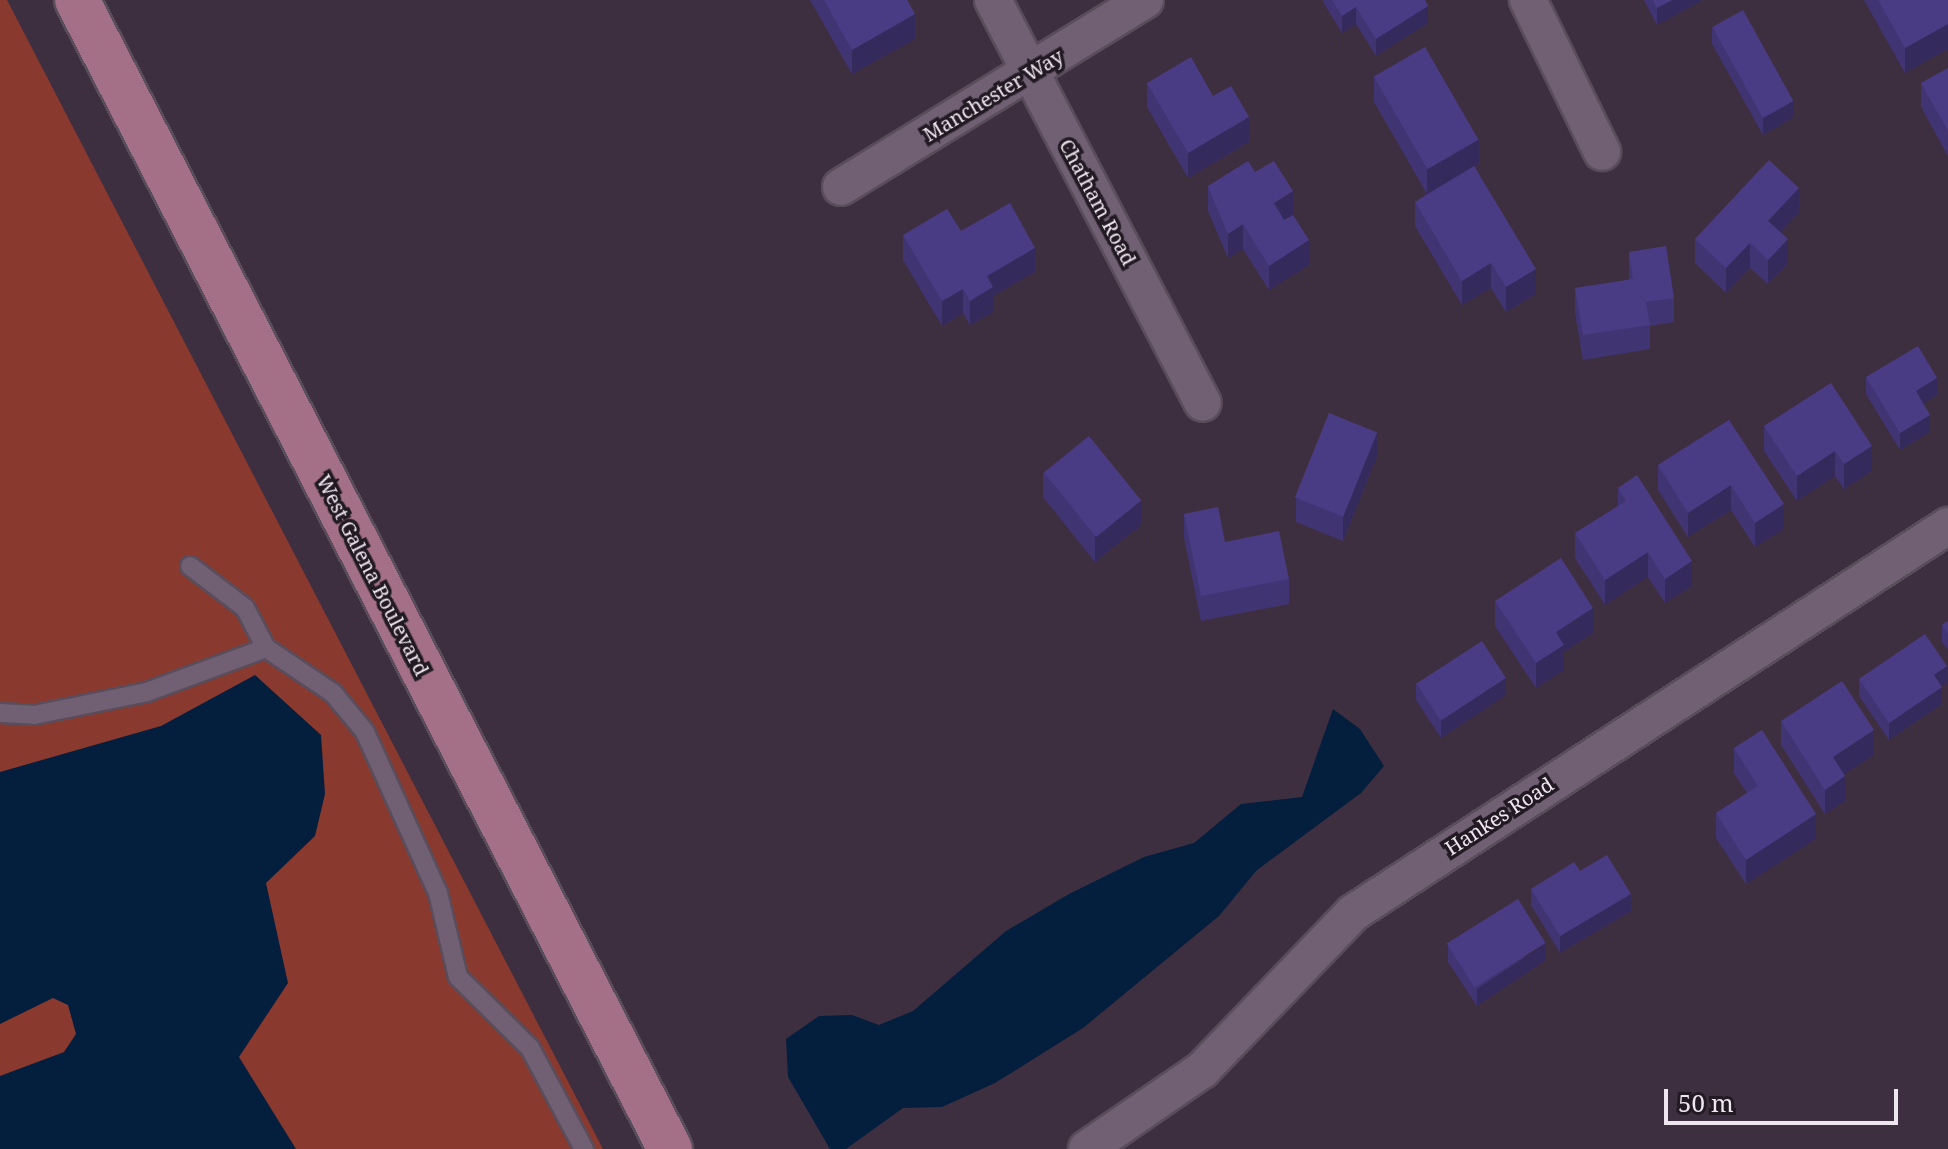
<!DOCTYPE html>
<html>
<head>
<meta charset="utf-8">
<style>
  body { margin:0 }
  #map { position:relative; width:1948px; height:1149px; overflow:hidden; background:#3e2f40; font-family:"Noto Serif",serif }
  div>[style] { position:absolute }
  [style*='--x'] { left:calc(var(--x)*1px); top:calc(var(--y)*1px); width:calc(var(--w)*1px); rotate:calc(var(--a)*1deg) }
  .green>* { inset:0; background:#8a392e }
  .water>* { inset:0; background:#041e3e }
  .roads { filter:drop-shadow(2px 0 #5a4d5b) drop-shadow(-2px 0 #5a4d5b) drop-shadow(0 2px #5a4d5b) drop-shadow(0 -2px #5a4d5b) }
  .service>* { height:18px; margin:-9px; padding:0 9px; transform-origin:9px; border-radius:9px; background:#715f73 }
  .minor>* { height:36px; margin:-18px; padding:0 18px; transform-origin:18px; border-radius:18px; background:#715f73 }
  .primary>* { height:44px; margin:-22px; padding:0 22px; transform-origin:22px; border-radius:22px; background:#a37088 }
  .wall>* { inset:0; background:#403472 }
  .shaded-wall>* { inset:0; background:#342a5c }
  .building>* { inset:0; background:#4a3c84; transform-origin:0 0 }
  span { translate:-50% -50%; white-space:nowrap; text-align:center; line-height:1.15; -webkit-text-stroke:7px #211a22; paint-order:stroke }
  .street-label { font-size:20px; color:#efe5f0 }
  .scale { position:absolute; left:1664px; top:1089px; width:234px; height:36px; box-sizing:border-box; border:4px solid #efe5f0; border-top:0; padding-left:10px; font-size:24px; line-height:28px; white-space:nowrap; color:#efe5f0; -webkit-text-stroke:6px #211a22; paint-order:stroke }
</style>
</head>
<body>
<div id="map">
  <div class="green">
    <i style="clip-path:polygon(0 0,7px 0,603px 1149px,0 1149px)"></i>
  </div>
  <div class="water">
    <i style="clip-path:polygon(255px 675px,321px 735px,325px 794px,315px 836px,266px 883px,288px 983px,239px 1057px,296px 1149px,0 1149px,0 1076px,64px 1052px,76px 1034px,68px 1005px,53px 998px,0 1024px,0 772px,161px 726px)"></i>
    <i style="clip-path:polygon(1333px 709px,1360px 729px,1384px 766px,1361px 793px,1257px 870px,1219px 916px,1083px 1028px,995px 1083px,942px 1107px,903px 1108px,846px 1149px,830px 1149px,788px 1077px,786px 1039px,819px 1016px,852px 1015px,879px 1025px,913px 1011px,1006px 931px,1069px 894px,1144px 857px,1194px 843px,1241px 804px,1302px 797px)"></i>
  </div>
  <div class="roads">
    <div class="service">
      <i style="--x:266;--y:648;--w:81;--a:33.9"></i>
      <i style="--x:333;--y:693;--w:50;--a:50.6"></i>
      <i style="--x:365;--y:732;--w:177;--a:65.6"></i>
      <i style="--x:438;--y:893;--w:86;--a:76.6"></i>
      <i style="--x:458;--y:977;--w:101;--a:44.6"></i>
      <i style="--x:530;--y:1048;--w:115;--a:61.9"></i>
      <i style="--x:0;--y:713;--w:34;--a:3"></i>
      <i style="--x:34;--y:715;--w:115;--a:-11.5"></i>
      <i style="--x:147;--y:692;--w:127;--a:-20.3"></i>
      <i style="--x:266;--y:648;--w:45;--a:-117.7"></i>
      <i style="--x:245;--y:608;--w:69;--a:-142.6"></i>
    </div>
    <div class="minor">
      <i style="--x:993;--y:0;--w:454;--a:62.5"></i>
      <i style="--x:1528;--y:0;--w:169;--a:64"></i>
      <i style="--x:841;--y:187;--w:357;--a:-31.6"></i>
      <i style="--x:1087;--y:1149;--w:140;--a:-34.5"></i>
      <i style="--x:1202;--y:1070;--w:218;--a:-46.1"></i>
      <i style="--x:1353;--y:913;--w:710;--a:-33.04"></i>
    </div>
    <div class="primary">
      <i style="--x:77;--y:0;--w:1293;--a:62.7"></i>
    </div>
  </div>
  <div class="wall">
    <i style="clip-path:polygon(810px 0,907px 0,915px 39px,852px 74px)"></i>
    <i style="clip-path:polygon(1323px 0,1425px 0,1428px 23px,1376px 56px,1356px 24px,1342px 33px,1323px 2px)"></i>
    <i style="clip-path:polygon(1644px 0,1701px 0,1701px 1px,1657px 25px)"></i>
    <i style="clip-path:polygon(1864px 0,1948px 0,1948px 49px,1905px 73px)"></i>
    <i style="clip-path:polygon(1712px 27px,1794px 117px,1763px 135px,1712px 44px)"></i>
    <i style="clip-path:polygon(1948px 68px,1948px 156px,1921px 107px,1921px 83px)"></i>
    <i style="clip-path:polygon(1374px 77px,1479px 164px,1475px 166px,1536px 294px,1506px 312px,1491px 288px,1462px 305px,1415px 226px,1415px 202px,1427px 194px,1374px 102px)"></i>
    <i style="clip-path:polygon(1147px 83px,1213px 96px,1249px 142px,1188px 178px,1147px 107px)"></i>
    <i style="clip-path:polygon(1255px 172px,1293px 215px,1309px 265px,1269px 290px,1243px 249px,1228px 258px,1208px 211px,1208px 186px)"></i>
    <i style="clip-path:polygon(1799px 213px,1781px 232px,1788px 263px,1768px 284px,1750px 268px,1726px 293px,1695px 263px,1695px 239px)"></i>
    <i style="clip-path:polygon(961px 231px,1035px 272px,993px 296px,993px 312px,970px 325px,963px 313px,942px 326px,903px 260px,903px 235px)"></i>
    <i style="clip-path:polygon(1629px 252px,1674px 298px,1674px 322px,1650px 326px,1650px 349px,1583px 360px,1575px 313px,1575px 288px,1629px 280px)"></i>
    <i style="clip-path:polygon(1866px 377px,1937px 395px,1923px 403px,1930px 432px,1900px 450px,1866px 394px)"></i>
    <i style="clip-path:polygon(1831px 383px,1872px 471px,1844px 489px,1835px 476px,1797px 501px,1764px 451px,1764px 426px)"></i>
    <i style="clip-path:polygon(1729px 420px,1784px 529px,1755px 547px,1731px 510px,1688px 537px,1658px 490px,1658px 465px)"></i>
    <i style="clip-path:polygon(1377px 456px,1343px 541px,1296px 522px,1296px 498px)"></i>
    <i style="clip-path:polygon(1043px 472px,1141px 525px,1095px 562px,1043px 497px)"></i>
    <i style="clip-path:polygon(1618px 488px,1692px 586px,1665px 603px,1648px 577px,1605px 605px,1575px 558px,1575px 533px,1618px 506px)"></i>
    <i style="clip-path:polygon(1184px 514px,1225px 542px,1289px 579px,1289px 604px,1201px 621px,1184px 538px)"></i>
    <i style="clip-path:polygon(1495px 601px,1593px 633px,1564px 652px,1564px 670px,1536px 688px,1495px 626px)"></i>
    <i style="clip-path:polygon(1948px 621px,1948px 650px,1942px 642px,1942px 625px)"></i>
    <i style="clip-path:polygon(1859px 679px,1947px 683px,1942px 686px,1942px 704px,1889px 740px,1859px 696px)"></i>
    <i style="clip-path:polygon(1416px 683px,1506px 695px,1441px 738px,1416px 700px)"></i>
    <i style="clip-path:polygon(1781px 721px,1874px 755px,1844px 774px,1845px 801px,1825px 814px,1781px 745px)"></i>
    <i style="clip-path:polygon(1734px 748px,1816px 839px,1746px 884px,1716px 838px,1716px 813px,1747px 793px,1734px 773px)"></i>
    <i style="clip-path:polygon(1580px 871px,1631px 911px,1560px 953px,1531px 905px,1531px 889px)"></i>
    <i style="clip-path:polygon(1448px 945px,1546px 960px,1477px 1006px,1448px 962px)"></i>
  </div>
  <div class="shaded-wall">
    <i style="clip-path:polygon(1672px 0,1701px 0,1701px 1px,1657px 25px,1657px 8px)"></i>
    <i style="clip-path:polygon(1428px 6px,1428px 23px,1376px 56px,1376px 39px)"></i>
    <i style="clip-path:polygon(1356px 7px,1356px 24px,1342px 33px,1342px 16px)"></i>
    <i style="clip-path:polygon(915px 14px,915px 39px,852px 74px,852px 50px)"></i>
    <i style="clip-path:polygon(1948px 24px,1948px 49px,1905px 73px,1905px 48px)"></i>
    <i style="clip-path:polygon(1794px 101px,1794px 117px,1763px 135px,1763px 118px)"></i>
    <i style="clip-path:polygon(1249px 117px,1249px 142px,1188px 178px,1188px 153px)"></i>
    <i style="clip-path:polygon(1479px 139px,1479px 164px,1427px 194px,1427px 169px)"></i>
    <i style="clip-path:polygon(1799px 188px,1799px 213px,1768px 245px,1768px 221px)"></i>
    <i style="clip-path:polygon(1293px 191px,1293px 216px,1274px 227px,1274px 203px)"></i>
    <i style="clip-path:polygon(1243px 224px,1243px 249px,1228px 258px,1228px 234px)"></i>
    <i style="clip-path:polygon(1788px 239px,1788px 263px,1768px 284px,1768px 260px)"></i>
    <i style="clip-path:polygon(1309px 240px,1309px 265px,1269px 290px,1269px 266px)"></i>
    <i style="clip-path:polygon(1750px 243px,1750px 268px,1726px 293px,1726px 268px)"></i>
    <i style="clip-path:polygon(1035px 248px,1035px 272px,993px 296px,993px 312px,970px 325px,970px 301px,987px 276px)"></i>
    <i style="clip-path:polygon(1491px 263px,1491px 288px,1462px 305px,1462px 281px)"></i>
    <i style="clip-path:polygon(1536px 269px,1536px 294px,1506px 312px,1506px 287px)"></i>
    <i style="clip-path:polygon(963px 289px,963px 313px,942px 326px,942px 301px)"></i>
    <i style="clip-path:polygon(1937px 378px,1937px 395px,1916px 408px,1916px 391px)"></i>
    <i style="clip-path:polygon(1930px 415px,1930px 432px,1900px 450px,1900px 433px)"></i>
    <i style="clip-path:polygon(1377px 432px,1377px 456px,1343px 541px,1343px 517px)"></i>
    <i style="clip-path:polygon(1872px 446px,1872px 471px,1844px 489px,1844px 464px)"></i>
    <i style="clip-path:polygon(1835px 451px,1835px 476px,1797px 501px,1797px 476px)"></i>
    <i style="clip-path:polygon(1731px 485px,1731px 510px,1688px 537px,1688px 513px)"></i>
    <i style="clip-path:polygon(1141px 501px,1141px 525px,1095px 562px,1095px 537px)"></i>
    <i style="clip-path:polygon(1784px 504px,1784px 529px,1755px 547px,1755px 523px)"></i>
    <i style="clip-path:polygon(1648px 552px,1648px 577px,1605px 605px,1605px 580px)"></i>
    <i style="clip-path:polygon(1692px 561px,1692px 586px,1665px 603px,1665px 579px)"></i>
    <i style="clip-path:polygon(1593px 608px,1593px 633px,1564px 652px,1564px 670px,1536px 688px,1536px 663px,1556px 632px)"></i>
    <i style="clip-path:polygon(1947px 666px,1947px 683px,1934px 691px,1934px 675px)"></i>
    <i style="clip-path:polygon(1506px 678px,1506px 695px,1441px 738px,1441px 721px)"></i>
    <i style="clip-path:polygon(1942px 687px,1942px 704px,1889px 740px,1889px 723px)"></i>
    <i style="clip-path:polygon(1874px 730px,1874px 755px,1833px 782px,1833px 757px)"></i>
    <i style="clip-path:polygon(1845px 776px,1845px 801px,1825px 814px,1825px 790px)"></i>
    <i style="clip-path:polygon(1816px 814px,1816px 839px,1746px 884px,1746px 860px)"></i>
    <i style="clip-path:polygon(1631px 894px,1631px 911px,1560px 953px,1560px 936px)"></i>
    <i style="clip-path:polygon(1546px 943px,1546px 960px,1477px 1006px,1477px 989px)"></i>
  </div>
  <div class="building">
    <i style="clip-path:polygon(824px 0,907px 0,915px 14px,852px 50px)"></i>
    <i style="clip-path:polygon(1332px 0,1425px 0,1428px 6px,1376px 39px,1356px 7px,1342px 16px)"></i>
    <i style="clip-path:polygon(1653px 0,1672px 0,1657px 8px)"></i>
    <i style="clip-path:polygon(1878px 0,1948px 0,1948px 24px,1905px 48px)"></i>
    <i style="left:1743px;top:10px;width:104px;height:35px;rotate:61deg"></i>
    <i style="left:1425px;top:47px;width:107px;height:59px;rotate:60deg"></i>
    <i style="clip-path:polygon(1191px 57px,1213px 96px,1231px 86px,1249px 117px,1188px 153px,1147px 83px)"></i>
    <i style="clip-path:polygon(1948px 68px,1948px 131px,1921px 83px)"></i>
    <i style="clip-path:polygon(1769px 160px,1799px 188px,1768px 221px,1788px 239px,1768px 260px,1750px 243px,1726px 268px,1695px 239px)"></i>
    <i style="clip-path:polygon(1248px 161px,1255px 172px,1274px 161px,1293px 191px,1274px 203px,1284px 220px,1293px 215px,1309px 240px,1269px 266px,1243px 224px,1228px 234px,1208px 186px)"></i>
    <i style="clip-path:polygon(1474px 166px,1536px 269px,1506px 287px,1491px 263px,1462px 281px,1415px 202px)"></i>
    <i style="clip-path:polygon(1010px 203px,1035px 248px,987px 276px,993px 287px,970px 301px,963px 289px,942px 301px,903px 235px,947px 209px,961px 231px)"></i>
    <i style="clip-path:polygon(1666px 246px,1674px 298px,1646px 302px,1650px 325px,1583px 335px,1575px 288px,1633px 279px,1629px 252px)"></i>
    <i style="clip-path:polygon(1918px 346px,1937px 378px,1916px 391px,1930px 415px,1900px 433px,1866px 377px)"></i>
    <i style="clip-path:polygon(1831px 383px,1872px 446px,1844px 464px,1835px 451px,1797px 476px,1764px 426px)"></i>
    <i style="left:1329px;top:413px;width:52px;height:91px;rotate:22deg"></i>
    <i style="clip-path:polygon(1729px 420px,1784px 504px,1755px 523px,1731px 485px,1688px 513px,1658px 465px)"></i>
    <i style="left:1089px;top:436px;width:83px;height:58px;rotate:51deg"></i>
    <i style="clip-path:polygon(1637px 475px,1692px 561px,1665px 579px,1648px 552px,1605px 580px,1575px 533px,1626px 501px,1618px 488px)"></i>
    <i style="clip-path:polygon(1218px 507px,1225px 542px,1279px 531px,1289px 579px,1201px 596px,1184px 514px)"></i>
    <i style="clip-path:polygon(1561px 558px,1593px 608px,1556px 632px,1564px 645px,1536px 663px,1495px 601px)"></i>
    <i style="clip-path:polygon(1948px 621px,1948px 634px,1942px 625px)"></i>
    <i style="clip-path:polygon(1925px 634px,1947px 666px,1934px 675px,1942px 687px,1889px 723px,1859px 679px)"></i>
    <i style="left:1482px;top:641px;width:44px;height:78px;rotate:57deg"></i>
    <i style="clip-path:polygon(1842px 681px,1874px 730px,1833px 757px,1845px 776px,1825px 790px,1781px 721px)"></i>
    <i style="clip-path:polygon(1762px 730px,1816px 814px,1746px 860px,1716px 813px,1758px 786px,1734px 748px)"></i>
    <i style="clip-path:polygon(1607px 855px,1631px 894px,1560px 936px,1531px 889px,1574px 862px,1580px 871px)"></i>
    <i style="left:1518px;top:899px;width:52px;height:84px;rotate:58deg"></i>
  </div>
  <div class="street-label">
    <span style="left:993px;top:95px;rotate:-31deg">Manchester Way</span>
    <span style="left:1098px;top:202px;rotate:62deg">Chatham Road</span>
    <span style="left:373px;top:575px;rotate:63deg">West Galena Boulevard</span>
    <span style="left:1499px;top:816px;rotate:-33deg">Hankes Road</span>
  </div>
  <div class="scale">50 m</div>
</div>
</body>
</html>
